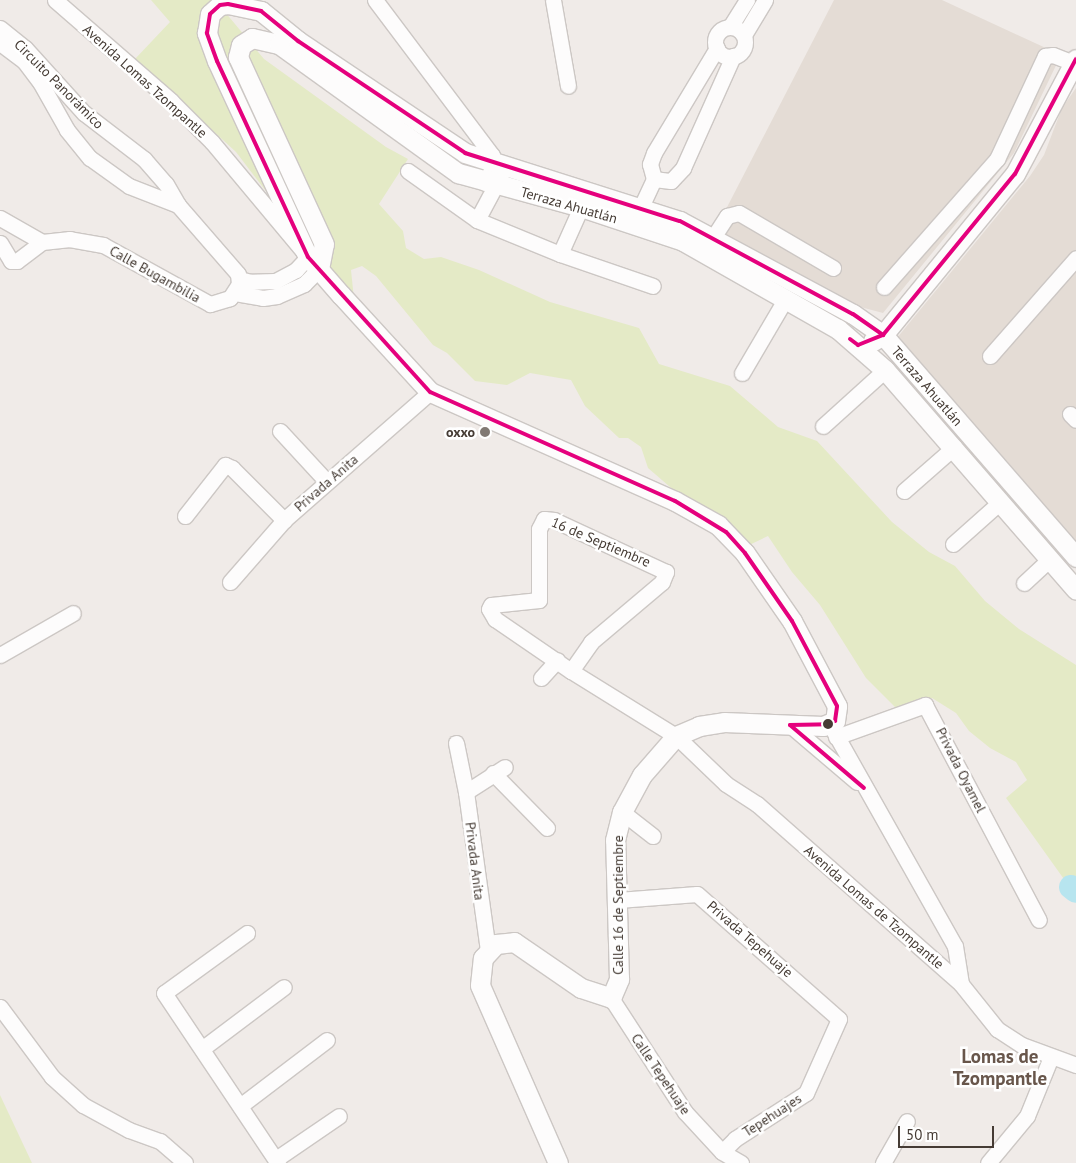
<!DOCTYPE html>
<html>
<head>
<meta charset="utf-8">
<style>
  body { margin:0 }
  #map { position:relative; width:1076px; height:1163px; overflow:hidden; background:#f0ebe8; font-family:"PT Sans",sans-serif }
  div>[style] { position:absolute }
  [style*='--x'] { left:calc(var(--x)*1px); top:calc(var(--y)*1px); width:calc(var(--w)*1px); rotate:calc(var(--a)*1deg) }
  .residential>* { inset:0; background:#e4dcd5 }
  .green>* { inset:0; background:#e4eac6 }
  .river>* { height:24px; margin:-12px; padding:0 12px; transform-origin:12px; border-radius:12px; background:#b7e5ef }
  .roads { filter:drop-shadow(1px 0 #ccc7c4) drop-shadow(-1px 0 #ccc7c4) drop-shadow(0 1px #ccc7c4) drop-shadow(0 -1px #ccc7c4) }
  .minor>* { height:15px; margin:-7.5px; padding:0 7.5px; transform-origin:7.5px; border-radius:7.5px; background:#fdfcfc }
  .minor>.ring { margin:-7.5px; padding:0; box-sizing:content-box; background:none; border:15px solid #fdfcfc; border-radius:50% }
  .tertiary>* { height:19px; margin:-9.5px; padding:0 9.5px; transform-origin:9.5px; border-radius:9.5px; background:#fdfcfc }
  .bus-1>* { height:4px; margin:-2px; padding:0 2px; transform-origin:2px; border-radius:2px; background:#e5007d }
  .dots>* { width:14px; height:14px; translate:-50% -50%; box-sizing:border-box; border:2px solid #fff; border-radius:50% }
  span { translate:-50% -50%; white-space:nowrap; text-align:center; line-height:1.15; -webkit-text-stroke:5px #fff; paint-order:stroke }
  .street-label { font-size:14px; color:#453b34 }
  .poi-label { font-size:14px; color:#453b34; font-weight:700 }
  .right { translate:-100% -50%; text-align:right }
  .district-label { font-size:19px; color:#68564b; font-weight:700 }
  .scale { position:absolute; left:898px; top:1126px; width:96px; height:22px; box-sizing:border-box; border:2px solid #453b34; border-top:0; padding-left:6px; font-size:15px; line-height:18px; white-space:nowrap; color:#453b34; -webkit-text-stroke:4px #fff; paint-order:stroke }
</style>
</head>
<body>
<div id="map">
  <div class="residential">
    <i style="clip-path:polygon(834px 0,942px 0,1061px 55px,1014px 153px,883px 313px,853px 305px,712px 230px,724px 213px)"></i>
    <i style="clip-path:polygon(1076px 88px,1076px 558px,892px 344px,1030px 176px,1044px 155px,1062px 108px)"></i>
  </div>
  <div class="green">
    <i style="clip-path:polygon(151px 0,215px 0,264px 59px,386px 147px,408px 159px,379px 204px,403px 231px,406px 248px,424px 259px,441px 257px,479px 270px,550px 302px,639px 328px,659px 364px,730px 386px,778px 427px,817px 441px,892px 522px,929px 552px,955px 566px,985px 601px,1019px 629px,1076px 665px,1076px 896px,1006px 798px,1027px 780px,1016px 762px,990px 748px,969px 731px,956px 713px,932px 698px,896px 708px,866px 678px,820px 605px,792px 572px,768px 536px,745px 547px,684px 499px,648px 468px,641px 447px,628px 438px,619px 438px,585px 406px,571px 380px,530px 373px,507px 385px,475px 381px,447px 353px,433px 345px,376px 276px,362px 266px,351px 270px,354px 299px,336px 283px,236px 152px,135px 59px,170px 22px)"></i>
    <i style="clip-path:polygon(0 1095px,32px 1163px,0 1163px)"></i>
  </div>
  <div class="river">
    <i style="--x:1071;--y:887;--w:6;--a:39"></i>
  </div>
  <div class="roads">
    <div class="minor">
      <i style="--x:55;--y:0;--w:154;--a:41"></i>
      <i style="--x:171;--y:101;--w:58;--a:45"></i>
      <i style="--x:212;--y:142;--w:150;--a:50.1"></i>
      <i style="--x:308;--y:257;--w:18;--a:133"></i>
      <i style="--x:296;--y:270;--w:24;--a:152"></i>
      <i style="--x:275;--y:281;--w:24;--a:178"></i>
      <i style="--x:251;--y:282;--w:12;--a:-166"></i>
      <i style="--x:375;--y:0;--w:194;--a:53"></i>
      <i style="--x:492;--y:155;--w:9;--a:77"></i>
      <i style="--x:494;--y:164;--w:21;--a:115"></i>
      <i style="--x:553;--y:0;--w:87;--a:80.1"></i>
      <i style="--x:730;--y:27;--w:32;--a:-58"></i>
      <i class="ring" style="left:715px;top:27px;width:15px;height:15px"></i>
      <i style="--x:0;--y:28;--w:32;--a:39"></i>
      <i style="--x:25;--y:48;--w:88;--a:47.8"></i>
      <i style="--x:84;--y:113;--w:76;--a:37.5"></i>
      <i style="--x:144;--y:159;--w:33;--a:49"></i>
      <i style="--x:166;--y:184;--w:24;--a:60"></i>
      <i style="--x:744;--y:35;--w:41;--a:-59"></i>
      <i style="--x:0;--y:43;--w:30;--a:37"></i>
      <i style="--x:24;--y:61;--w:26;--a:53"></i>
      <i style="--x:40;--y:82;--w:55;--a:60.6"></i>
      <i style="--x:67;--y:130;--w:36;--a:51"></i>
      <i style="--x:90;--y:158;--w:48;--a:35.7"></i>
      <i style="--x:129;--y:186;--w:53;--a:21.2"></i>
      <i style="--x:178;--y:205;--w:91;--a:49"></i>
      <i style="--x:238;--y:274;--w:10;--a:84"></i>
      <i style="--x:239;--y:284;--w:17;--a:123"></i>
      <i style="--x:230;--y:298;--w:21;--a:163"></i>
      <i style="--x:210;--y:304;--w:122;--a:-151.1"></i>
      <i style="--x:103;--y:245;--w:34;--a:-170"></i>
      <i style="--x:70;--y:239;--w:28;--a:174"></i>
      <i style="--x:42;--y:242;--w:31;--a:143"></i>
      <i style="--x:17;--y:261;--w:6;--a:180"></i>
      <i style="--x:11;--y:261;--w:21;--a:-121"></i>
      <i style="--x:717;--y:48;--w:122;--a:121"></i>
      <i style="--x:654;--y:153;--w:12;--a:110"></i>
      <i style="--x:650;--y:164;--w:16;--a:75"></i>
      <i style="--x:654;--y:179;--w:17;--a:7"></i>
      <i style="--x:671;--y:181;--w:18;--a:-47"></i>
      <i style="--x:683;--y:168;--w:123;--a:-65.9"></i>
      <i style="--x:408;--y:171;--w:85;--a:35.4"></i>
      <i style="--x:477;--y:220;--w:90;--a:22.3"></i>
      <i style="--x:560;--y:254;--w:98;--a:19"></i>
      <i style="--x:641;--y:207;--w:31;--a:-65"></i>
      <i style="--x:0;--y:218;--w:48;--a:29.7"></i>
      <i style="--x:477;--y:220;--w:51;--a:-61.9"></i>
      <i style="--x:714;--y:236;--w:24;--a:-57"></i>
      <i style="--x:727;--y:216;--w:12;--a:-14"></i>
      <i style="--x:739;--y:213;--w:109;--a:30.3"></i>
      <i style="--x:560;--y:254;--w:51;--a:-65.9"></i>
      <i style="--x:884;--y:287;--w:171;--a:-48.6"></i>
      <i style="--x:997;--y:159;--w:114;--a:-65"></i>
      <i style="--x:1045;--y:56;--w:8;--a:-7"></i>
      <i style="--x:1053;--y:55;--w:22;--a:21"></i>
      <i style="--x:235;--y:293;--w:28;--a:10"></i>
      <i style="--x:263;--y:298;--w:14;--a:-8"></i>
      <i style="--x:277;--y:296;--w:30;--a:-24"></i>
      <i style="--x:304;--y:284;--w:21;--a:-45"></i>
      <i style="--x:990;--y:356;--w:130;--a:-48.7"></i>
      <i style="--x:742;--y:373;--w:87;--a:-59.6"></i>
      <i style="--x:1070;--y:414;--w:8;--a:45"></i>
      <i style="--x:823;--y:426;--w:84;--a:-42.1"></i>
      <i style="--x:280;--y:431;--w:69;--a:47.3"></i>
      <i style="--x:904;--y:491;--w:67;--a:-41.3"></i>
      <i style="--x:185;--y:516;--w:65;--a:-51.9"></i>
      <i style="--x:225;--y:465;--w:8;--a:23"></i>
      <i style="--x:232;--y:468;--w:74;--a:45"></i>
      <i style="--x:953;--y:544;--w:62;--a:-41.7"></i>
      <i style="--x:230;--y:582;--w:82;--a:-48.9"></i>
      <i style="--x:284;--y:520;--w:194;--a:-41.2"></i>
      <i style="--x:1024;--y:583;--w:34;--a:-43"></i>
      <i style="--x:0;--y:655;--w:84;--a:-29.9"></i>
      <i style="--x:571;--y:671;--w:35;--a:-55"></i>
      <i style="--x:591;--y:642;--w:93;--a:-40.2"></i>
      <i style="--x:662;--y:582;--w:11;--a:-68"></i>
      <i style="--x:666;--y:572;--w:123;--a:-155.1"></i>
      <i style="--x:554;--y:520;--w:10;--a:-174"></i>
      <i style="--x:544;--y:519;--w:11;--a:117"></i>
      <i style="--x:539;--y:529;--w:71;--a:90"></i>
      <i style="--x:539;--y:600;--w:48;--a:174.1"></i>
      <i style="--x:491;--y:605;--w:4;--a:117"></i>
      <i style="--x:489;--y:609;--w:12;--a:59"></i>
      <i style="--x:495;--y:619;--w:92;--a:34.4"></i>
      <i style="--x:571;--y:671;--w:123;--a:31.8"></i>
      <i style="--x:676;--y:736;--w:69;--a:43.8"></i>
      <i style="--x:726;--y:784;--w:37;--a:33"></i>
      <i style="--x:757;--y:804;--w:272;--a:41.4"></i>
      <i style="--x:961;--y:984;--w:58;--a:51.3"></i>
      <i style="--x:997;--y:1029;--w:30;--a:33"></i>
      <i style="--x:1022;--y:1045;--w:58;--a:20.3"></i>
      <i style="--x:541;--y:678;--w:24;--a:-48"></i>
      <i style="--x:790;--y:725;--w:88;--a:40.4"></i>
      <i style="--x:832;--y:728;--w:250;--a:60.6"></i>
      <i style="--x:955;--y:946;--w:38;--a:81"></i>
      <i style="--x:836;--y:737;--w:95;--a:-19.8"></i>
      <i style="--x:925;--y:705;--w:243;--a:62.1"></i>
      <i style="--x:456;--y:743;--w:50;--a:78.5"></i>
      <i style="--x:466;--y:792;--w:161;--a:82.1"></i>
      <i style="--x:493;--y:773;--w:77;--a:45.5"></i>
      <i style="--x:466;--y:792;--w:46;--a:-32.7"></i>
      <i style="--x:622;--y:812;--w:39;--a:38"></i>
      <i style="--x:618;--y:900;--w:79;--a:-4.3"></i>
      <i style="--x:697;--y:894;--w:189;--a:41.4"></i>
      <i style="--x:839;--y:1019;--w:81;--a:114"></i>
      <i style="--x:806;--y:1093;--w:85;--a:147.1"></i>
      <i style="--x:735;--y:1139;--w:18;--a:135"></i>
      <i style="--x:247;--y:933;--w:102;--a:144.1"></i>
      <i style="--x:164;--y:993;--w:205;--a:56.2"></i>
      <i style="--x:611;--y:998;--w:136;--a:57"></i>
      <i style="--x:685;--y:1112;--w:54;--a:47.2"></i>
      <i style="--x:722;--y:1152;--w:22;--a:30"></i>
      <i style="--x:0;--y:1007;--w:87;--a:53.4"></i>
      <i style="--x:52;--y:1077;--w:42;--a:42.1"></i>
      <i style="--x:83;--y:1105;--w:52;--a:28.5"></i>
      <i style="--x:129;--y:1130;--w:33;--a:20"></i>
      <i style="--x:160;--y:1141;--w:33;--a:41"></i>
      <i style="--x:203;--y:1048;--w:101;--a:-37"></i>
      <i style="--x:240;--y:1106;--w:109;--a:-37.2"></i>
      <i style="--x:276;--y:1159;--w:76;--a:-34.3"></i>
      <i style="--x:883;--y:1163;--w:48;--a:-60.3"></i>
      <i style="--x:988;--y:1163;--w:61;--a:-50.3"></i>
      <i style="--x:1027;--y:1116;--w:64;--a:-67.9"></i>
    </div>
    <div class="tertiary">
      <i style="--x:319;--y:269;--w:25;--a:-79"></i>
      <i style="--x:324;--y:244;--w:206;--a:-114.7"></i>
      <i style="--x:238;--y:57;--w:12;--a:-76"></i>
      <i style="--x:241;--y:45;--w:13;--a:-32"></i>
      <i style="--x:252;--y:38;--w:28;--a:13"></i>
      <i style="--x:279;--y:44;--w:221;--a:35.8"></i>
      <i style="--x:458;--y:173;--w:128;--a:15.5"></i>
      <i style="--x:581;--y:207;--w:108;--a:18.4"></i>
      <i style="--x:683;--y:241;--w:178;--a:29.6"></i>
      <i style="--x:838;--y:329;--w:62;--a:41.1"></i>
      <i style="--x:885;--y:370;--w:291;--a:49"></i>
      <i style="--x:873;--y:341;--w:12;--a:-31"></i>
      <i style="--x:883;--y:335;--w:208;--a:-50.7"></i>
      <i style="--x:1015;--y:174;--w:130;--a:-62.1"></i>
      <i style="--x:558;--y:1163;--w:194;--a:-113.7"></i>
      <i style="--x:480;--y:985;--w:27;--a:-84"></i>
      <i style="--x:483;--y:958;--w:19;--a:-47"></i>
      <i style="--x:496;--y:944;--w:18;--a:-6"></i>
      <i style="--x:514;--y:942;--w:81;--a:34.5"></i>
      <i style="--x:581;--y:988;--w:32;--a:18"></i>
      <i style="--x:611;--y:998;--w:21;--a:-67"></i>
      <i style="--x:619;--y:979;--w:139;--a:-91.6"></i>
      <i style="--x:615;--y:840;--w:29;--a:-76"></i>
      <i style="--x:622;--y:812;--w:42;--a:-61.6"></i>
      <i style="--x:642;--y:775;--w:52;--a:-48.9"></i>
      <i style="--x:676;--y:736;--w:25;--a:-23"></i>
      <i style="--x:699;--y:726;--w:25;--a:-9"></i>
      <i style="--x:724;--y:722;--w:99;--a:2.3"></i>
      <i style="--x:823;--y:726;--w:13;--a:-23"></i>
      <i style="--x:835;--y:721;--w:15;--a:-82"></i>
      <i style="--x:837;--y:706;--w:96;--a:-117.9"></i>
      <i style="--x:792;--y:621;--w:83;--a:-124.7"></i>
      <i style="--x:745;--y:553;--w:39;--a:-134"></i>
      <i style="--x:718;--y:525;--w:49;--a:-150.8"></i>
      <i style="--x:675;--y:501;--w:268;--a:-156"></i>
      <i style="--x:430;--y:392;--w:132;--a:-132.5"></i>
      <i style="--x:341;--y:295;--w:50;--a:-131"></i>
      <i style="--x:308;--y:257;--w:216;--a:-114.9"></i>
      <i style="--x:217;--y:61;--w:30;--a:-110"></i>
      <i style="--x:207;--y:33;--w:19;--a:-81"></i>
      <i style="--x:210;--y:14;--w:13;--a:-42"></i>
      <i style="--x:220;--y:5;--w:8;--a:-7"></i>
      <i style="--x:228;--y:4;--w:34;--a:12"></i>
      <i style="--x:261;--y:11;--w:48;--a:39"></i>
      <i style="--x:298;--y:41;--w:201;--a:33.8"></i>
      <i style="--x:465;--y:153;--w:225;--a:17.6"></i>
      <i style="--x:680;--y:221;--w:196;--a:28.3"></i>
      <i style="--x:853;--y:314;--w:37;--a:35"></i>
      <i style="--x:883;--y:335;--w:294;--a:49"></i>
    </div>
  </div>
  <div class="bus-1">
    <i style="--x:850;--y:339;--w:10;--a:37"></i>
    <i style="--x:858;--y:345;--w:27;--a:-22"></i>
    <i style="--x:883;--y:335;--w:208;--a:-50.7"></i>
    <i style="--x:1015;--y:174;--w:130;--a:-62.1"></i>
    <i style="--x:790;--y:725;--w:39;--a:-1"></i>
    <i style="--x:829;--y:724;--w:7;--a:-27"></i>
    <i style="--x:835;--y:721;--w:15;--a:-82"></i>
    <i style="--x:837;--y:706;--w:96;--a:-117.9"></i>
    <i style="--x:792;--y:621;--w:83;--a:-124.7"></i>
    <i style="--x:745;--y:553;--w:28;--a:-132"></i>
    <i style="--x:726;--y:532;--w:60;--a:-148.7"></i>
    <i style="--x:675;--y:501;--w:268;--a:-156"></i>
    <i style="--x:430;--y:392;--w:182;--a:-132.1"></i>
    <i style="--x:308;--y:257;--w:216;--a:-114.9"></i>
    <i style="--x:217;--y:61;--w:30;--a:-110"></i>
    <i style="--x:207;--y:33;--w:19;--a:-81"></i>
    <i style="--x:210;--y:14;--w:13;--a:-42"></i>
    <i style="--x:220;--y:5;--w:8;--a:-7"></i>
    <i style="--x:228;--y:4;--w:34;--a:12"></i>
    <i style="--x:261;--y:11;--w:48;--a:39"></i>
    <i style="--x:298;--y:41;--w:201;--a:33.8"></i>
    <i style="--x:465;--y:153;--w:225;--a:17.6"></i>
    <i style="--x:680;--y:221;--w:196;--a:28.3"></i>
    <i style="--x:853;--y:314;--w:37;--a:35"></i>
    <i style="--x:790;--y:725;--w:97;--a:40.4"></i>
  </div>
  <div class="dots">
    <i style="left:485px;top:432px;background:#817973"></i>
    <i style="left:828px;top:724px;background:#453b34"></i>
  </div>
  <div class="street-label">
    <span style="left:145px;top:81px;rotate:42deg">Avenida Lomas Tzompantle</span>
    <span style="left:59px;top:84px;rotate:45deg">Circuito Panorámico</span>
    <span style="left:569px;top:205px;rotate:16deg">Terraza Ahuatlán</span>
    <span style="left:155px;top:274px;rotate:29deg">Calle Bugambilia</span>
    <span style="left:927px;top:386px;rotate:49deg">Terraza Ahuatlán</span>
    <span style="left:326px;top:483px;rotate:-41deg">Privada Anita</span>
    <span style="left:601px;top:542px;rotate:23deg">16 de Septiembre</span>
    <span style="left:961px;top:770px;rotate:63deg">Privada Oyamel</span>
    <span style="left:475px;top:861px;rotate:83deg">Privada Anita</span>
    <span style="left:618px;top:905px;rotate:-90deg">Calle 16 de Septiembre</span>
    <span style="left:874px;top:907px;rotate:41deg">Avenida Lomas de Tzompantle</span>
    <span style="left:750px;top:939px;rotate:41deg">Privada Tepehuaje</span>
    <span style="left:661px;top:1074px;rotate:56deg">Calle Tepehuaje</span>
    <span style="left:772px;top:1115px;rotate:-33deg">Tepehuajes</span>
  </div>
  <div class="poi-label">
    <span class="right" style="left:475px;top:432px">oxxo</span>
  </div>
  <div class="district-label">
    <span style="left:1000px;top:1068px">Lomas de<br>Tzompantle</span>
  </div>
  <div class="scale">50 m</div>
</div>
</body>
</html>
